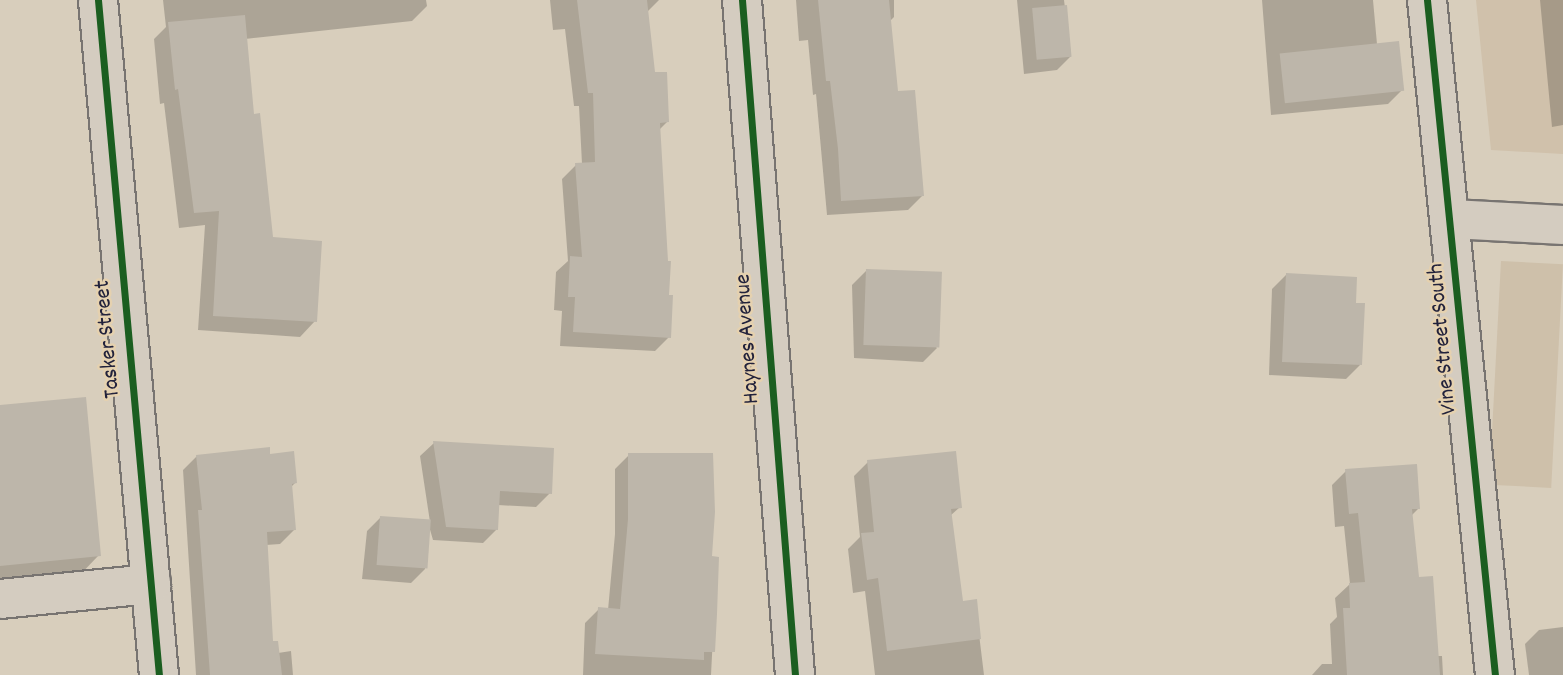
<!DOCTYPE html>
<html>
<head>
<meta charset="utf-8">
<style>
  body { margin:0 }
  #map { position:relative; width:1563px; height:675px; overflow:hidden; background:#d8cebc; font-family:Dekko,sans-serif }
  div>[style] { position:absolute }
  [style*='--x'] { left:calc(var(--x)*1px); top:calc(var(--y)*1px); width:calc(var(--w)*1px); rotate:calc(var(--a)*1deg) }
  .built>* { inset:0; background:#d0c1ab }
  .green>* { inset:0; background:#cec0aa; transform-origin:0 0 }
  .shadow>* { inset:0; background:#0003 }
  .building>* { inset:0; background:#bdb6aa; transform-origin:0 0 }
  .roads { filter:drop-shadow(2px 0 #787471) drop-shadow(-2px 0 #787471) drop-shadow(0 2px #787471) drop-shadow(0 -2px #787471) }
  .minor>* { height:38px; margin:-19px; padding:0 19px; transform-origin:19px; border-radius:19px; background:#d4ccc0 }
  .cycleway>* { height:7px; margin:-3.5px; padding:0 3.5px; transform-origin:3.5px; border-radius:3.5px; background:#1b5e20 }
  span { translate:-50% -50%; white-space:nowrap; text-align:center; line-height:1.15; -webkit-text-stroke:5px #e5d1af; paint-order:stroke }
  .street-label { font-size:23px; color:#22223b }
</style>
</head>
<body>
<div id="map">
  <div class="built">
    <i style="clip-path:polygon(1476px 0,1563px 0,1563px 154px,1491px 150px)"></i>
  </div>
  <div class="green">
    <i style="left:1501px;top:261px;width:62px;height:224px;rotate:3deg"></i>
  </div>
  <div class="shadow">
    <i style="clip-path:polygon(163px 0,426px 0,427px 6px,412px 21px,245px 39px,253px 116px,272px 239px,315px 321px,300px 337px,198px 330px,205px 225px,179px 228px,164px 103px,160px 104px,154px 39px,166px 27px)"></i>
    <i style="clip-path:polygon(550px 0,659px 0,647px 12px,653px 74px,667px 122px,659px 130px,669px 337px,655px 351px,560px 346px,562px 311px,554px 310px,556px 272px,568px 261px,562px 179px,576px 165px,582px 164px,579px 106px,574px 106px,565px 29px,553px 30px)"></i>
    <i style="clip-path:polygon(796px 0,894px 0,894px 17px,890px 21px,896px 93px,922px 196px,908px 210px,827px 215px,816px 94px,813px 95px,808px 40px,799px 41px)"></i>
    <i style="clip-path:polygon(1017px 0,1064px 0,1071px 56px,1057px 70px,1024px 74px)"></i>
    <i style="clip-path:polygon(1262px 0,1373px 0,1377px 44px,1402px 90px,1388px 104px,1271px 115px)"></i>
    <i style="clip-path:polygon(1540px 0,1563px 0,1563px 125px,1552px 127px)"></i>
    <i style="clip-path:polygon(866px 271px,937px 348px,923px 362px,854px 358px,852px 285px)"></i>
    <i style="clip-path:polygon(1286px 275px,1354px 304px,1360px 365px,1346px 379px,1269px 375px,1272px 289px)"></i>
    <i style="clip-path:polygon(0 407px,99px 555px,77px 578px,0 585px)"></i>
    <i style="clip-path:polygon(434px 443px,550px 493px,536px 507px,498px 505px,497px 529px,483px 543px,433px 540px,429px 526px,425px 569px,411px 583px,362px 579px,367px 531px,381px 517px,430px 522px,420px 456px)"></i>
    <i style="clip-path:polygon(629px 455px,710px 558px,717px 558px,711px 675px,583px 675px,585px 623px,599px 609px,608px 610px,615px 534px,615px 469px)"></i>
    <i style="clip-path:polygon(197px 456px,269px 456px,296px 482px,290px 488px,294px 530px,280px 544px,266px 545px,271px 643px,278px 653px,291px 651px,293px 675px,196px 675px,183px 470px)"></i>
    <i style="clip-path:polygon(868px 462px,960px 507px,950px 516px,962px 603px,975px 601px,984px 675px,875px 675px,865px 591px,853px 593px,848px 549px,860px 537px,854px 476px)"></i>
    <i style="clip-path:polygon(1346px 471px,1419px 508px,1411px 516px,1417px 579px,1437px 656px,1442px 656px,1443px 675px,1312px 675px,1322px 664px,1332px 664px,1330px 624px,1337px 617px,1335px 598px,1350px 584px,1344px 526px,1335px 527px,1332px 485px)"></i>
    <i style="clip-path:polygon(1563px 627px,1563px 675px,1529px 675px,1525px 644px,1539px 630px)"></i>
  </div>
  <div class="building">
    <i style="clip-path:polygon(577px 0,647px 0,655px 72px,667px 72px,669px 122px,660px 123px,668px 261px,671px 261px,669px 295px,673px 295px,671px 338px,573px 332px,575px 297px,568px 297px,570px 256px,582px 257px,575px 163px,595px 162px,593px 93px,588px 93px)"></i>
    <i style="clip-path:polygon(818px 0,889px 0,898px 91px,915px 90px,924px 196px,841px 201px,838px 149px,830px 81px,826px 81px)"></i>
    <i style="left:1067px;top:5px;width:52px;height:35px;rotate:85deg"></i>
    <i style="clip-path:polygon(245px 15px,254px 114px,260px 113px,273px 237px,322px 241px,317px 322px,213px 316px,219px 211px,194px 213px,178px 89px,175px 90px,168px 22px)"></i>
    <i style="left:1399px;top:41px;width:50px;height:120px;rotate:84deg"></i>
    <i style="left:866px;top:269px;width:76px;height:76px;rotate:2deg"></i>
    <i style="clip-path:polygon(1286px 273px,1357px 277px,1356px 303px,1365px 303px,1362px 365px,1282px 362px)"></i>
    <i style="clip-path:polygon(86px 397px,101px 556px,0 566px,0 405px)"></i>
    <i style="clip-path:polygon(433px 441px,554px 448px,552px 494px,500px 491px,498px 530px,446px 527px)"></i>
    <i style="clip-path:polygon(270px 447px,270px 454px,294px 451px,297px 483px,292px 484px,296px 530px,267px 532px,273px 641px,278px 641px,282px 675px,210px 675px,198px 510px,202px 510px,196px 455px)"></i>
    <i style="clip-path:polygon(956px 451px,962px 508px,951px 509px,963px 601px,977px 599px,981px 639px,887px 651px,878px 578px,867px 580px,861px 533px,874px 532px,867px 460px)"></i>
    <i style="clip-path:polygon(628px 453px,713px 453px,715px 512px,712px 556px,719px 557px,717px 614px,715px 652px,704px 652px,704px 660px,595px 654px,598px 607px,620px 609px,628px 519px)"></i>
    <i style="clip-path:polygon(1417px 464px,1420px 509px,1412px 509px,1419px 577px,1433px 576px,1440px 675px,1347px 675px,1343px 608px,1350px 608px,1349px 583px,1365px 582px,1358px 513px,1349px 514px,1345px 469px)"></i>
    <i style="left:380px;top:516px;width:51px;height:49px;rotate:4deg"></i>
  </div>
  <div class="roads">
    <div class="minor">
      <i style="--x:98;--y:0;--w:678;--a:84.84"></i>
      <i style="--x:742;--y:0;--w:677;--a:85.51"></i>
      <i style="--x:1427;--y:0;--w:678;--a:84.25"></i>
      <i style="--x:1452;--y:219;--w:111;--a:3.1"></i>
      <i style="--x:0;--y:599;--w:152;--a:-5.7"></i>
    </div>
  </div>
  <div class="cycleway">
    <i style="--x:98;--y:0;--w:678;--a:84.84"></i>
    <i style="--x:742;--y:0;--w:677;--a:85.51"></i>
    <i style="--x:1427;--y:0;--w:678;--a:84.25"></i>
  </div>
  <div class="street-label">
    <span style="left:109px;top:339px;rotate:-95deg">Tasker Street</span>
    <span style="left:749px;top:339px;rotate:-94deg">Haynes Avenue</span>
    <span style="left:1444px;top:339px;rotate:-95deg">Vine Street South</span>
  </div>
</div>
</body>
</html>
